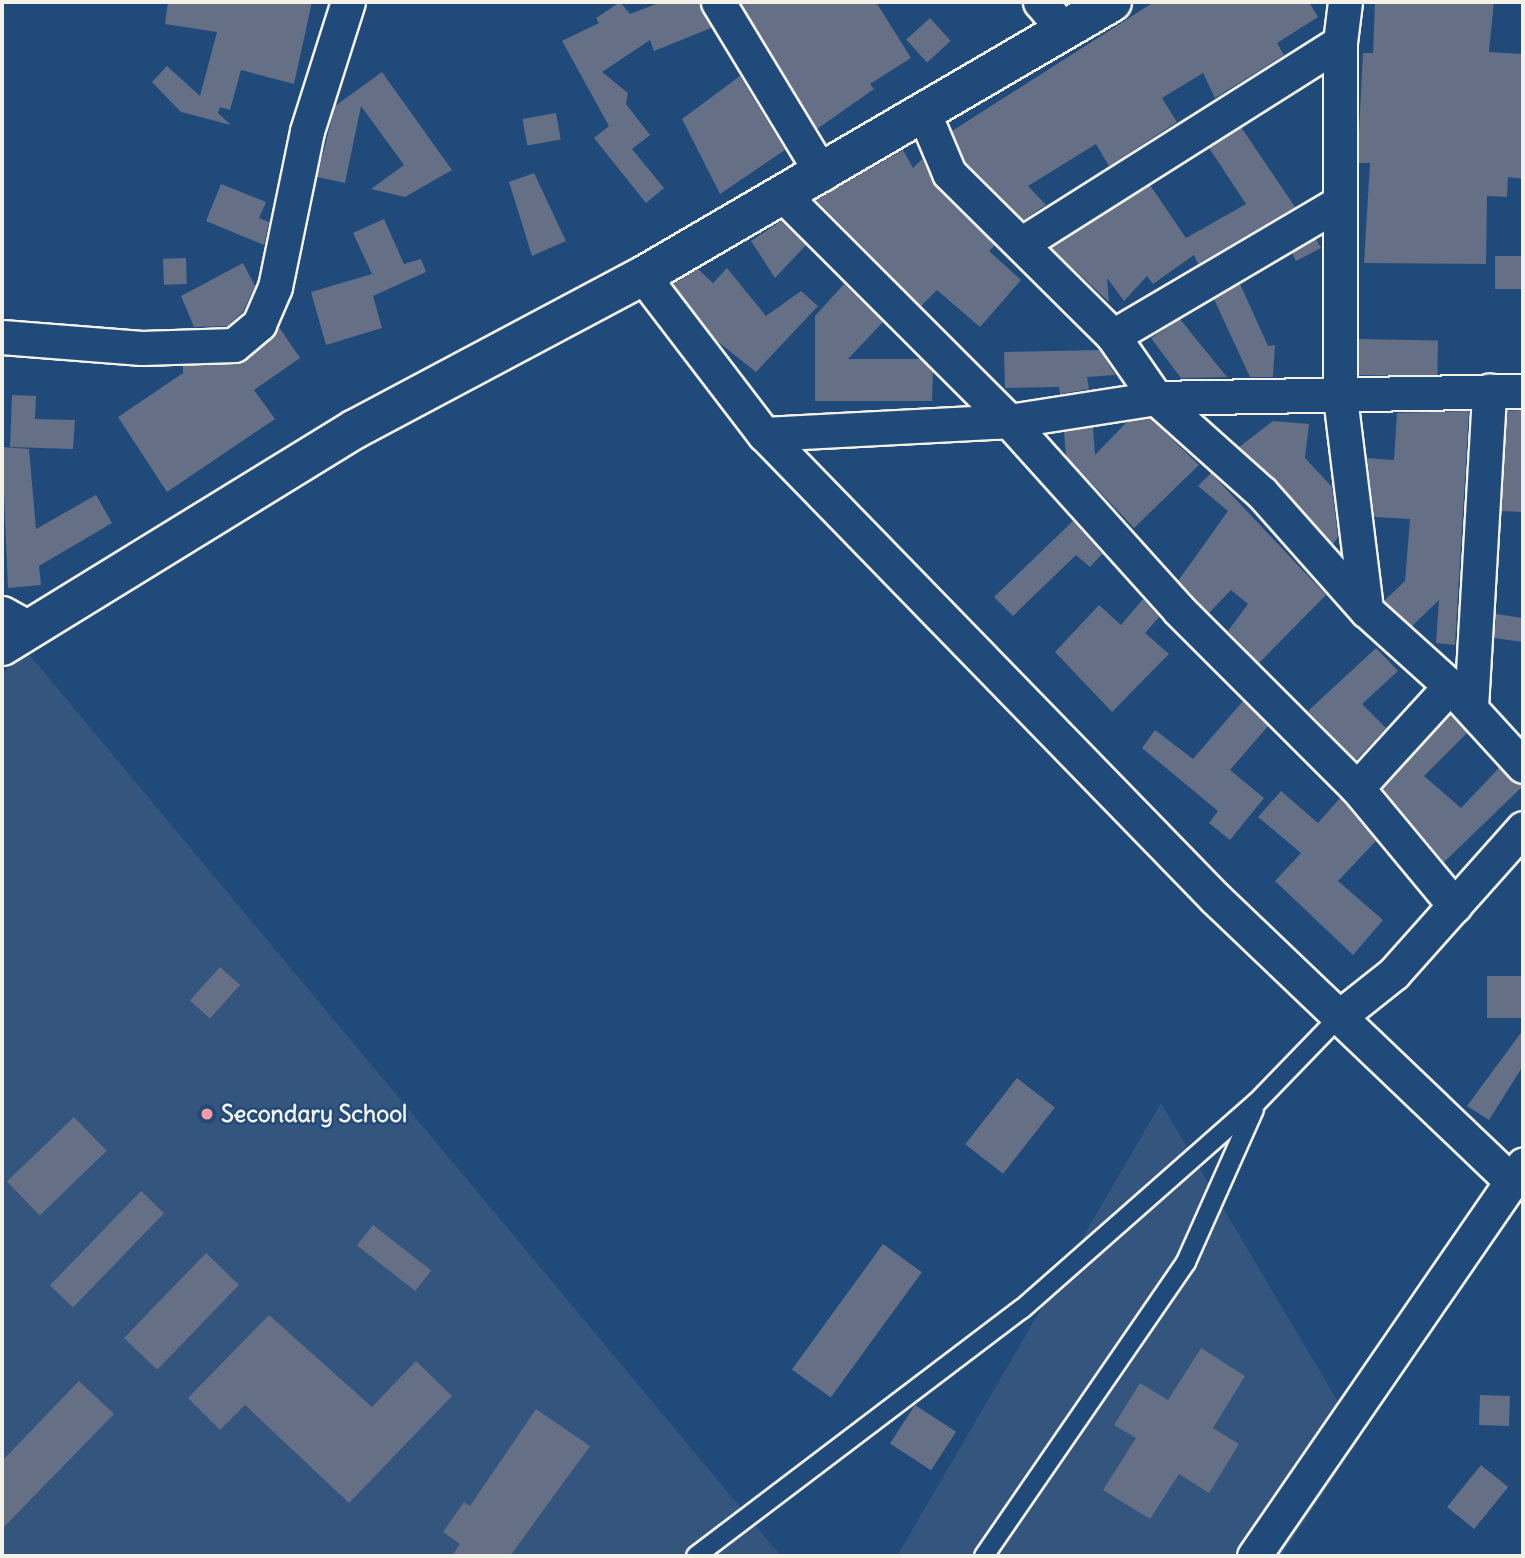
<!DOCTYPE html>
<html>
<head>
<meta charset="utf-8">
<style>
  body { margin:0 }
  #map { position:relative; width:1525px; height:1558px; overflow:hidden; background:#1f4a7a; font-family:Delius,sans-serif }
  div>[style] { position:absolute }
  [style*='--x'] { left:calc(var(--x)*1px); top:calc(var(--y)*1px); width:calc(var(--w)*1px); rotate:calc(var(--a)*1deg) }
  .built>* { inset:0; background:#34557d }
  .building>* { inset:0; background:#656f85; transform-origin:0 0 }
  .roads { filter:drop-shadow(2px 0 #f4f1e8) drop-shadow(-2px 0 #f4f1e8) drop-shadow(0 2px #f4f1e8) drop-shadow(0 -2px #f4f1e8) }
  .service>* { height:18px; margin:-9px; padding:0 9px; transform-origin:9px; border-radius:9px; background:#1f4a7a }
  .minor>* { height:33px; margin:-16.5px; padding:0 16.5px; transform-origin:16.5px; border-radius:16.5px; background:#1f4a7a }
  .secondary>* { height:38px; margin:-19px; padding:0 19px; transform-origin:19px; border-radius:19px; background:#1f4a7a }
  .dots>* { width:19px; height:19px; translate:-50% -50%; box-sizing:border-box; border:4px solid #1f4a7a; border-radius:50% }
  span { translate:-50% -50%; white-space:nowrap; text-align:center; line-height:1.15; -webkit-text-stroke:5px #1f4a7a; paint-order:stroke }
  .poi-label { font-size:23px; color:#f4f1e8; font-weight:700 }
  .left { translate:0 -50%; text-align:left }
  .frame { position:absolute; inset:0; border:4px solid #f4f1e8; pointer-events:none }
</style>
</head>
<body>
<div id="map">
  <div class="built">
    <i style="clip-path:polygon(28px 653px,781px 1556px,2px 1556px,2px 673px)"></i>
    <i style="clip-path:polygon(1161px 1103px,1360px 1439px,1281px 1556px,897px 1556px)"></i>
  </div>
  <div class="building">
    <i style="clip-path:polygon(168px 2px,312px 2px,294px 84px,241px 70px,230px 110px,220px 107px,218px 113px,231px 125px,181px 112px,152px 82px,167px 66px,200px 96px,217px 32px,165px 24px)"></i>
    <i style="clip-path:polygon(620px 2px,630px 14px,661px 2px,699px 2px,711px 28px,654px 51px,650px 40px,602px 72px,628px 93px,626px 104px,650px 135px,632px 149px,664px 188px,646px 203px,594px 138px,609px 126px,562px 41px,599px 23px,596px 18px)"></i>
    <i style="clip-path:polygon(740px 2px,876px 2px,911px 58px,870px 84px,874px 89px,817px 129px)"></i>
    <i style="clip-path:polygon(1154px 2px,1309px 2px,1318px 17px,1277px 43px,1284px 55px,1215px 98px,1203px 73px,1162px 98px,1177px 122px,1109px 166px,1096px 144px,1028px 186px,1046px 205px,1023px 220px,965px 162px,952px 131px)"></i>
    <i style="clip-path:polygon(1375px 2px,1494px 2px,1489px 52px,1523px 54px,1523px 179px,1508px 177px,1507px 197px,1487px 196px,1486px 264px,1364px 263px,1370px 163px,1359px 163px,1359px 131px,1363px 53px,1373px 53px)"></i>
    <i style="left:930px;top:18px;width:31px;height:32px;rotate:48deg"></i>
    <i style="clip-path:polygon(382px 72px,452px 170px,405px 197px,371px 189px,404px 165px,361px 106px,345px 183px,317px 177px,335px 106px)"></i>
    <i style="clip-path:polygon(740px 76px,785px 150px,720px 194px,682px 119px)"></i>
    <i style="left:556px;top:113px;width:27px;height:34px;rotate:80deg"></i>
    <i style="clip-path:polygon(1241px 127px,1295px 207px,1198px 264px,1194px 255px,1153px 284px,1147px 276px,1124px 301px,1107px 278px,1109px 302px,1051px 248px,1150px 185px,1186px 238px,1246px 204px,1209px 148px)"></i>
    <i style="clip-path:polygon(903px 150px,913px 168px,922px 159px,935px 186px,995px 245px,989px 251px,1021px 280px,980px 327px,937px 290px,921px 306px,816px 200px)"></i>
    <i style="clip-path:polygon(534px 173px,566px 241px,532px 256px,509px 182px)"></i>
    <i style="clip-path:polygon(221px 184px,266px 202px,259px 218px,269px 222px,264px 245px,206px 221px)"></i>
    <i style="clip-path:polygon(384px 219px,404px 264px,421px 259px,426px 272px,373px 296px,382px 328px,326px 345px,311px 292px,372px 274px,353px 233px)"></i>
    <i style="clip-path:polygon(781px 221px,806px 245px,775px 278px,751px 241px)"></i>
    <i style="clip-path:polygon(1316px 239px,1321px 248px,1296px 261px,1292px 253px)"></i>
    <i style="left:1495px;top:256px;width:28px;height:33px"></i>
    <i style="left:186px;top:258px;width:26px;height:23px;rotate:88deg"></i>
    <i style="clip-path:polygon(243px 263px,255px 286px,243px 312px,227px 326px,194px 327px,181px 296px)"></i>
    <i style="clip-path:polygon(727px 268px,766px 316px,801px 291px,818px 306px,756px 372px,717px 341px,673px 284px,698px 269px,713px 283px)"></i>
    <i style="clip-path:polygon(844px 284px,883px 322px,848px 359px,920px 359px,933px 372px,932px 401px,815px 401px,815px 316px)"></i>
    <i style="clip-path:polygon(1240px 284px,1268px 346px,1275px 345px,1273px 377px,1250px 377px,1214px 299px)"></i>
    <i style="clip-path:polygon(1180px 319px,1200px 344px,1227px 377px,1181px 378px,1151px 338px)"></i>
    <i style="clip-path:polygon(279px 327px,300px 358px,254px 390px,275px 419px,167px 492px,118px 417px,183px 373px,183px 366px,246px 360px)"></i>
    <i style="left:1359px;top:339px;width:79px;height:36px;rotate:1deg"></i>
    <i style="clip-path:polygon(1100px 350px,1115px 375px,1087px 377px,1089px 389px,1060px 394px,1059px 387px,1005px 388px,1004px 352px)"></i>
    <i style="clip-path:polygon(12px 395px,36px 396px,35px 419px,75px 420px,73px 449px,10px 447px)"></i>
    <i style="clip-path:polygon(1523px 410px,1523px 512px,1501px 511px,1507px 411px)"></i>
    <i style="clip-path:polygon(1469px 411px,1455px 645px,1436px 643px,1439px 600px,1412px 626px,1384px 601px,1405px 581px,1410px 519px,1374px 517px,1367px 458px,1394px 460px,1397px 413px)"></i>
    <i style="clip-path:polygon(1150px 418px,1199px 465px,1134px 528px,1066px 456px,1064px 432px,1093px 427px,1095px 455px,1127px 422px)"></i>
    <i style="clip-path:polygon(1273px 421px,1309px 424px,1305px 458px,1332px 487px,1338px 537px,1333px 544px,1239px 447px)"></i>
    <i style="clip-path:polygon(2px 447px,29px 449px,36px 529px,96px 495px,112px 523px,39px 566px,41px 585px,8px 588px)"></i>
    <i style="clip-path:polygon(1211px 473px,1326px 595px,1259px 663px,1228px 631px,1248px 604px,1231px 590px,1209px 613px,1178px 581px,1228px 511px,1198px 486px)"></i>
    <i style="clip-path:polygon(1073px 521px,1102px 554px,1090px 567px,1076px 555px,1013px 616px,994px 597px)"></i>
    <i style="clip-path:polygon(1143px 599px,1159px 617px,1145px 633px,1169px 654px,1112px 712px,1055px 652px,1099px 605px,1121px 625px)"></i>
    <i style="clip-path:polygon(1496px 614px,1523px 618px,1523px 642px,1494px 638px)"></i>
    <i style="clip-path:polygon(1376px 648px,1398px 671px,1362px 704px,1386px 728px,1356px 760px,1308px 711px)"></i>
    <i style="clip-path:polygon(1243px 701px,1268px 726px,1230px 770px,1264px 798px,1230px 840px,1209px 823px,1218px 811px,1142px 748px,1155px 730px,1193px 759px)"></i>
    <i style="clip-path:polygon(1450px 715px,1467px 733px,1424px 776px,1461px 808px,1499px 768px,1523px 786px,1444px 862px,1383px 789px)"></i>
    <i style="clip-path:polygon(1281px 791px,1318px 823px,1340px 798px,1376px 841px,1338px 881px,1383px 920px,1353px 955px,1275px 881px,1301px 853px,1258px 817px)"></i>
    <i style="left:220px;top:967px;width:27px;height:45px;rotate:42deg"></i>
    <i style="left:1523px;top:976px;width:42px;height:36px;rotate:90deg"></i>
    <i style="clip-path:polygon(1523px 1030px,1523px 1066px,1489px 1120px,1467px 1106px)"></i>
    <i style="left:1017px;top:1078px;width:48px;height:84px;rotate:38deg"></i>
    <i style="left:74px;top:1117px;width:47px;height:93px;rotate:46deg"></i>
    <i style="left:141px;top:1191px;width:32px;height:131px;rotate:44deg"></i>
    <i style="left:373px;top:1225px;width:74px;height:26px;rotate:38deg"></i>
    <i style="left:883px;top:1244px;width:48px;height:155px;rotate:36deg"></i>
    <i style="left:206px;top:1253px;width:46px;height:118px;rotate:44deg"></i>
    <i style="clip-path:polygon(269px 1315px,372px 1407px,416px 1361px,452px 1396px,349px 1503px,245px 1405px,220px 1430px,188px 1398px)"></i>
    <i style="clip-path:polygon(1201px 1348px,1245px 1376px,1213px 1428px,1239px 1444px,1209px 1493px,1179px 1474px,1150px 1519px,1103px 1490px,1136px 1438px,1114px 1425px,1140px 1383px,1168px 1400px)"></i>
    <i style="clip-path:polygon(79px 1381px,114px 1414px,2px 1529px,2px 1461px)"></i>
    <i style="left:1480px;top:1395px;width:30px;height:30px;rotate:2deg"></i>
    <i style="left:915px;top:1405px;width:49px;height:46px;rotate:33deg"></i>
    <i style="clip-path:polygon(536px 1409px,590px 1446px,510px 1556px,452px 1556px,460px 1544px,443px 1532px,464px 1502px,470px 1506px)"></i>
    <i style="left:1481px;top:1465px;width:35px;height:54px;rotate:39deg"></i>
  </div>
  <div class="roads">
    <div class="service">
      <i style="--x:696;--y:1556;--w:409;--a:-37.2"></i>
      <i style="--x:1022;--y:1309;--w:313;--a:-41.4"></i>
      <i style="--x:1257;--y:1102;--w:120;--a:-46"></i>
      <i style="--x:984;--y:1556;--w:357;--a:-55.5"></i>
      <i style="--x:1186;--y:1262;--w:167;--a:-66"></i>
    </div>
    <div class="minor">
      <i style="--x:718;--y:2;--w:201;--a:58.8"></i>
      <i style="--x:1040;--y:2;--w:37;--a:49"></i>
      <i style="--x:1345;--y:2;--w:40;--a:97.1"></i>
      <i style="--x:1340;--y:42;--w:355;--a:90"></i>
      <i style="--x:1340;--y:397;--w:215;--a:83"></i>
      <i style="--x:923;--y:111;--w:67;--a:67.2"></i>
      <i style="--x:949;--y:173;--w:231;--a:44.8"></i>
      <i style="--x:1113;--y:336;--w:75;--a:55.3"></i>
      <i style="--x:1156;--y:398;--w:142;--a:41.9"></i>
      <i style="--x:1262;--y:493;--w:157;--a:48.4"></i>
      <i style="--x:1366;--y:610;--w:113;--a:42.1"></i>
      <i style="--x:1450;--y:686;--w:108;--a:47.6"></i>
      <i style="--x:784;--y:196;--w:318;--a:45"></i>
      <i style="--x:1009;--y:421;--w:253;--a:48"></i>
      <i style="--x:1178;--y:609;--w:253;--a:45"></i>
      <i style="--x:1357;--y:788;--w:153;--a:50.3"></i>
      <i style="--x:1024;--y:242;--w:374;--a:-32.3"></i>
      <i style="--x:643;--y:276;--w:199;--a:52.6"></i>
      <i style="--x:764;--y:434;--w:647;--a:45.81"></i>
      <i style="--x:1215;--y:898;--w:410;--a:43.7"></i>
      <i style="--x:1113;--y:336;--w:262;--a:-30.5"></i>
      <i style="--x:2;--y:337;--w:140;--a:4.5"></i>
      <i style="--x:142;--y:348;--w:92;--a:-1.9"></i>
      <i style="--x:234;--y:345;--w:33;--a:-40"></i>
      <i style="--x:259;--y:324;--w:40;--a:-66.6"></i>
      <i style="--x:275;--y:287;--w:159;--a:-78.4"></i>
      <i style="--x:307;--y:131;--w:135;--a:-72.4"></i>
      <i style="--x:764;--y:434;--w:245;--a:-3"></i>
      <i style="--x:1009;--y:421;--w:149;--a:-8.9"></i>
      <i style="--x:1156;--y:398;--w:367;--a:-1.1"></i>
      <i style="--x:2;--y:613;--w:31;--a:29"></i>
      <i style="--x:1471;--y:707;--w:317;--a:-86.7"></i>
      <i style="--x:1357;--y:788;--w:138;--a:-47.6"></i>
      <i style="--x:1340;--y:1016;--w:69;--a:-38.5"></i>
      <i style="--x:1394;--y:973;--w:194;--a:-48.3"></i>
      <i style="--x:1254;--y:1556;--w:475;--a:-55.5"></i>
    </div>
    <div class="secondary">
      <i style="--x:2;--y:646;--w:414;--a:-31.6"></i>
      <i style="--x:355;--y:429;--w:326;--a:-28"></i>
      <i style="--x:643;--y:276;--w:543;--a:-30.29"></i>
    </div>
  </div>
  <div class="dots">
    <i style="left:207px;top:1114px;background:#ff9aa2"></i>
  </div>
  <div class="poi-label">
    <span class="left" style="left:221px;top:1114px">Secondary School</span>
  </div>
  <div class="frame"></div>
</div>
</body>
</html>
